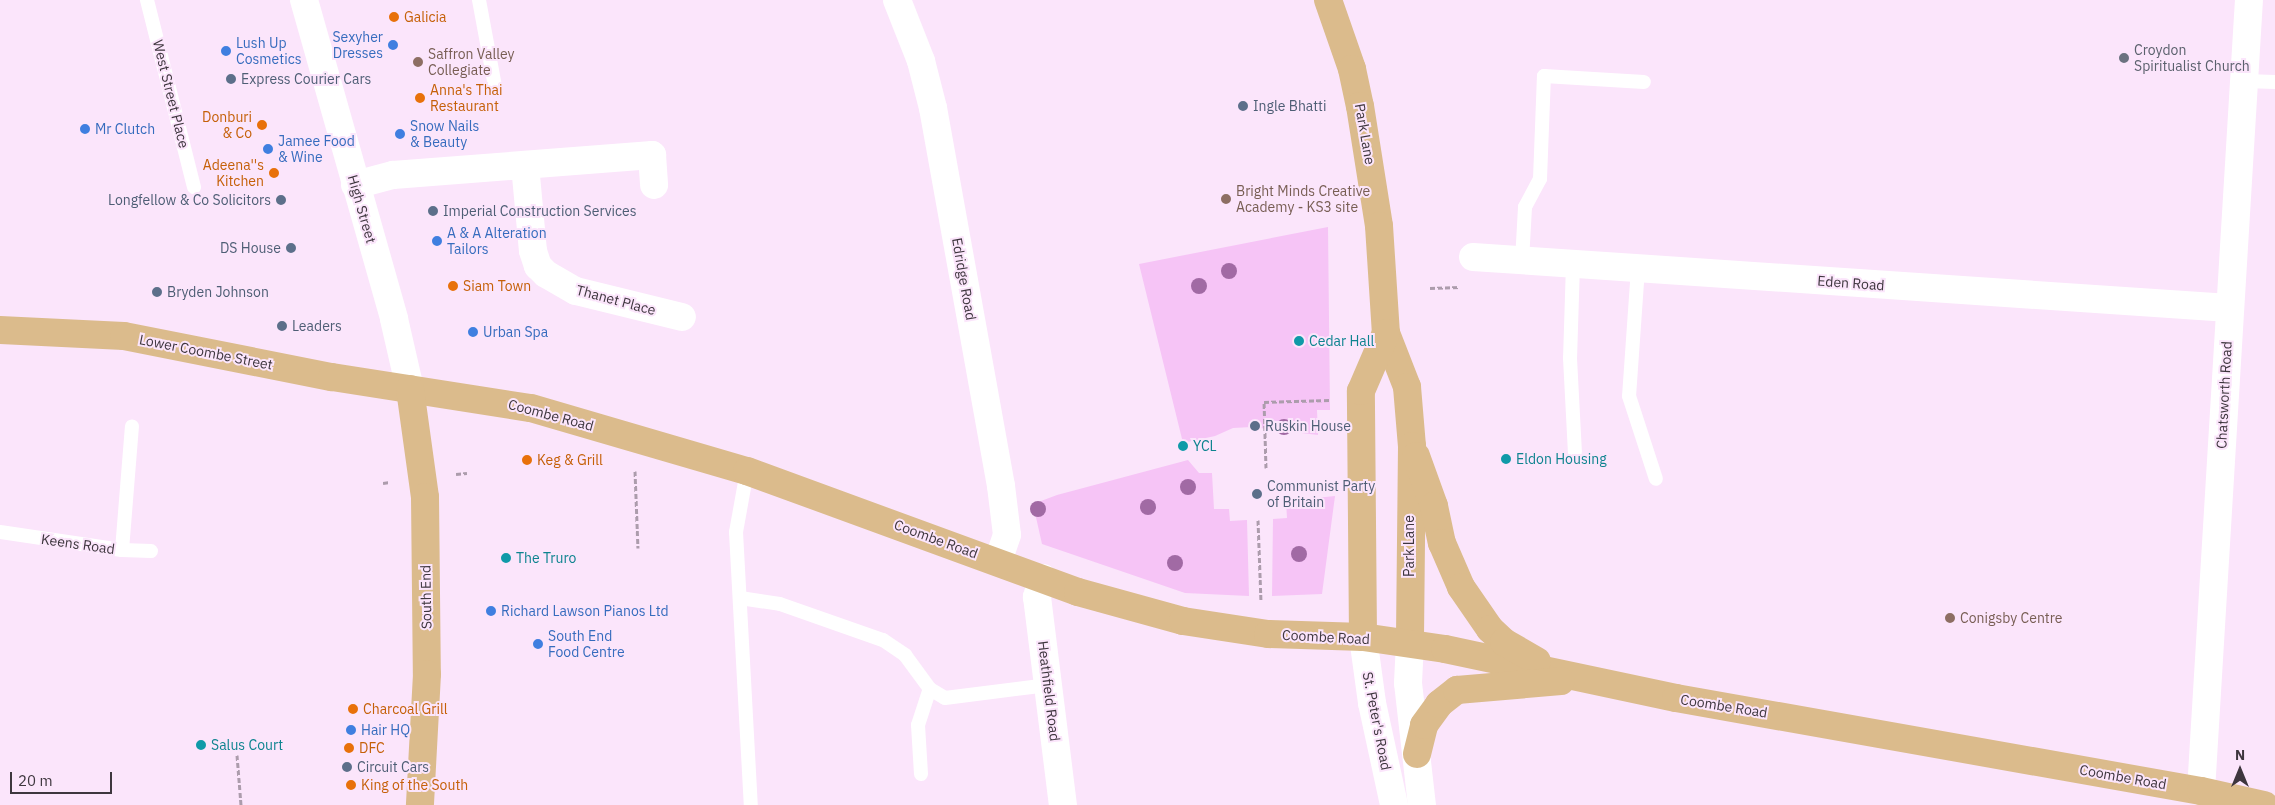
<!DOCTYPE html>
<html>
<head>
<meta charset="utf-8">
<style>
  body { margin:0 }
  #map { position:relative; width:2275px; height:805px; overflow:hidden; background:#fbe5fb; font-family:"IBM Plex Sans",sans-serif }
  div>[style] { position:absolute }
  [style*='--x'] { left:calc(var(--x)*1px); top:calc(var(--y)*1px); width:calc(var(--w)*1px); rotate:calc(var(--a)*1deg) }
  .green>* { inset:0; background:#f6c4f6 }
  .path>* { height:3px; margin-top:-1.5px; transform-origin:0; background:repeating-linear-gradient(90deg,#ac9cac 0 5px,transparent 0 7.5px) }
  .service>* { height:14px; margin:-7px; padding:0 7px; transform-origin:7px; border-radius:7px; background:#fff }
  .minor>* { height:28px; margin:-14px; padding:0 14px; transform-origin:14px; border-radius:14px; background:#fff }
  .tertiary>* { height:28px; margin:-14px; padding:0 14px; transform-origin:14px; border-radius:14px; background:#fff }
  .secondary>* { height:28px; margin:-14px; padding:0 14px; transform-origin:14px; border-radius:14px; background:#fff }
  .primary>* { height:28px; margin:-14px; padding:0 14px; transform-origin:14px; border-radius:14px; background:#dbbb8c }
  .trees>* { width:16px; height:16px; margin:-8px; border-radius:50%; background:#a16aa4 }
  .dots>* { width:14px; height:14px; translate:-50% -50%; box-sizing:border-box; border:2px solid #fbe5fb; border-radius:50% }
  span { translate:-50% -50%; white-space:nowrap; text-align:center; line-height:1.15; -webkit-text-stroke:4px #fbe5fb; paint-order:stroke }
  .food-label { font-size:14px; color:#c56008 }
  .left { translate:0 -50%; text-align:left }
  .right { translate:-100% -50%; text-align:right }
  .shop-label { font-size:14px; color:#366cbe }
  .worship-label { font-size:14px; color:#5b616d }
  .education-label { font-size:14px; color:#785e54 }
  .service-label { font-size:14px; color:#4e5e75 }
  .street-label { font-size:14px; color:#3e363e }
  .culture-label { font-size:14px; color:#0d838f }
  .north { position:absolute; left:2215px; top:745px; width:50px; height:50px; -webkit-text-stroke:4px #fbe5fb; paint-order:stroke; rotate:0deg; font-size:14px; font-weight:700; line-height:20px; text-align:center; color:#3e363e }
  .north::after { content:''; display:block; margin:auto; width:18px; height:22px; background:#3e363e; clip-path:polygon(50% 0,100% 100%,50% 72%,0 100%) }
  .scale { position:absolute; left:10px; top:772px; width:102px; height:22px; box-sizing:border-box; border:2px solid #3e363e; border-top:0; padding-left:6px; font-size:15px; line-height:18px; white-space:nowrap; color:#3e363e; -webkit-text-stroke:4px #fbe5fb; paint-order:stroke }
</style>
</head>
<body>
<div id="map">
  <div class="green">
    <i style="clip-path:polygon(1328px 227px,1330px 410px,1317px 410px,1318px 435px,1252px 427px,1233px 428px,1215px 436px,1183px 443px,1139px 264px)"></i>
    <i style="clip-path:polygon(1188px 460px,1199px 473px,1212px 473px,1214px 509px,1229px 509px,1230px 521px,1247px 520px,1249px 596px,1185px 593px,1042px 544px,1033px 504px,1057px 495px)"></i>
    <i style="clip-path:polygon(1335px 496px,1322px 594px,1272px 596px,1273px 519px,1287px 518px,1286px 501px)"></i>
  </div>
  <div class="path">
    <i style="--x:1430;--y:288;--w:30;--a:-2"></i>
    <i style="--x:1266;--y:468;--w:66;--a:-91.7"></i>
    <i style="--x:1264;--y:402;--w:66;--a:-1.7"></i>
    <i style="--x:635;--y:471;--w:77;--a:87.8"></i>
    <i style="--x:456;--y:474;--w:11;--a:-5"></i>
    <i style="--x:383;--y:483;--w:7;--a:-8"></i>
    <i style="--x:1258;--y:520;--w:82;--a:87.9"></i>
    <i style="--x:237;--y:755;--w:50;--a:85.4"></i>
  </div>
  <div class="service">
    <i style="--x:147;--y:0;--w:193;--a:75.9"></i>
    <i style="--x:479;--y:0;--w:87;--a:79.5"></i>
    <i style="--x:2245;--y:81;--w:30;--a:2"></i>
    <i style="--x:1522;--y:261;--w:54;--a:-86.8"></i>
    <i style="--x:1525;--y:207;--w:32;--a:-62"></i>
    <i style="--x:1540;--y:179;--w:103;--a:-87.8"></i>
    <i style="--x:1544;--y:76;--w:100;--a:3.4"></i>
    <i style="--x:1573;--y:264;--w:94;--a:91.8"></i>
    <i style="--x:1570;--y:358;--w:94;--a:87"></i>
    <i style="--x:1638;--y:268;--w:128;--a:94"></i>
    <i style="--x:1629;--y:396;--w:87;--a:72"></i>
    <i style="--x:747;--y:471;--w:62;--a:100.2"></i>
    <i style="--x:736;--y:532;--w:273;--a:86.9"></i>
    <i style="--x:0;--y:532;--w:123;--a:8.4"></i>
    <i style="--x:122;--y:550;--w:124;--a:-85.4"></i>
    <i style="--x:122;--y:550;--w:29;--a:2"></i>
    <i style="--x:740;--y:598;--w:40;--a:8.5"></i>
    <i style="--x:780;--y:604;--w:109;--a:19.3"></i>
    <i style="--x:883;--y:640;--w:27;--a:34"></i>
    <i style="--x:905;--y:655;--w:42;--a:53.7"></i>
    <i style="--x:930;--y:689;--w:17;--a:31"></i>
    <i style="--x:945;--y:698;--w:104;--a:-7.2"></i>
    <i style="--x:921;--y:774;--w:49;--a:-93.5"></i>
    <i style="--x:918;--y:725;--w:38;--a:-72"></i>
  </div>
  <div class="minor">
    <i style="--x:897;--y:0;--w:66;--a:68.5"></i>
    <i style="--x:921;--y:61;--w:49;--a:75.7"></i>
    <i style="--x:933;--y:108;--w:384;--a:79.8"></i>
    <i style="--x:1001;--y:486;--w:49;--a:83"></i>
    <i style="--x:1007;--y:535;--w:28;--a:109"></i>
    <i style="--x:525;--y:165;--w:86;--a:84.7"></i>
    <i style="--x:533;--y:251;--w:16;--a:72"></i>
    <i style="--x:538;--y:266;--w:11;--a:45"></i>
    <i style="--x:546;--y:274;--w:34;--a:30"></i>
    <i style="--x:576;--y:291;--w:109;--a:13.8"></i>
    <i style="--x:355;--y:185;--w:39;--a:-15"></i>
    <i style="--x:393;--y:175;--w:260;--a:-4.4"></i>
    <i style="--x:652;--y:155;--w:30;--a:86"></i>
    <i style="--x:1473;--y:257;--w:758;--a:3.86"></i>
    <i style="--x:1043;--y:578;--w:20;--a:108"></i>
    <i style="--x:1037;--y:597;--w:210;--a:82.9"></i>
    <i style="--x:2201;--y:791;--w:792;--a:-86.53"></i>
  </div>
  <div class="tertiary">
    <i style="--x:304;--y:0;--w:331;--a:74.2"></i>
    <i style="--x:394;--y:319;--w:72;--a:77.1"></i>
  </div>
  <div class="secondary">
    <i style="--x:1363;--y:637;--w:67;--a:82.2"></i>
    <i style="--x:1372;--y:703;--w:104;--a:77.8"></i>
    <i style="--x:1410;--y:643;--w:40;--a:92.9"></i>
    <i style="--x:1408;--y:683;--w:123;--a:83.5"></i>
  </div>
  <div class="primary">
    <i style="--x:1328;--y:0;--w:73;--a:70.8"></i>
    <i style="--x:1352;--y:69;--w:38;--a:78"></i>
    <i style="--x:1360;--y:106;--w:121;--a:81"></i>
    <i style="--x:1379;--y:226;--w:107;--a:86.3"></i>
    <i style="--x:1386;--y:333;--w:58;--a:68.7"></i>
    <i style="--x:1407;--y:387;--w:59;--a:85.2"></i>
    <i style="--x:1412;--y:446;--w:197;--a:90.6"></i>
    <i style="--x:0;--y:330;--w:124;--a:2.8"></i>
    <i style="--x:124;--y:336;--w:212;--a:11.2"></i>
    <i style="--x:332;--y:377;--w:201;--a:8.9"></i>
    <i style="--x:531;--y:408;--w:225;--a:16.3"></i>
    <i style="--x:747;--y:471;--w:352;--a:20.1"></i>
    <i style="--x:1078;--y:592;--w:109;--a:15.4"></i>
    <i style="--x:1183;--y:621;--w:86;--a:8.7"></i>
    <i style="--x:1268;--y:634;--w:95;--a:1.8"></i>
    <i style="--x:1363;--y:637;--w:83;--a:8.3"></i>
    <i style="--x:1445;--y:649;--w:236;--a:12"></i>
    <i style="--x:1676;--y:698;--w:533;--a:10.05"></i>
    <i style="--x:2201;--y:791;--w:65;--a:12.5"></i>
    <i style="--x:410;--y:389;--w:109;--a:82.1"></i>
    <i style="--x:425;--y:497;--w:177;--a:89.4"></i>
    <i style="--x:427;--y:674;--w:131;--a:93.1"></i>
    <i style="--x:1416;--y:456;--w:53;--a:70.2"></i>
    <i style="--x:1434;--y:506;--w:38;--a:78"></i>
    <i style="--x:1442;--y:543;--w:48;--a:66.6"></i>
    <i style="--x:1461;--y:587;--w:51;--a:55.4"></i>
    <i style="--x:1490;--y:629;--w:19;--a:43"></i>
    <i style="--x:1504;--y:642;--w:38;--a:30"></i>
    <i style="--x:1363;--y:637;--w:246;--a:-90.5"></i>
    <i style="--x:1361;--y:391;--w:63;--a:-66.7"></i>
    <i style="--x:1417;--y:754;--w:30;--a:-76"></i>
    <i style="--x:1424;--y:725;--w:26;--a:-54"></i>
    <i style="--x:1439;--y:704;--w:23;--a:-38"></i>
    <i style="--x:1457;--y:690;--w:104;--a:-4.9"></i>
  </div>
  <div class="trees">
    <i style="left:1229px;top:271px"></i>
    <i style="left:1199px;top:286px"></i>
    <i style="left:1284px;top:427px"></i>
    <i style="left:1188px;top:487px"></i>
    <i style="left:1148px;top:507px"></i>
    <i style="left:1038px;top:509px"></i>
    <i style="left:1299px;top:554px"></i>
    <i style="left:1175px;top:563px"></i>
  </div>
  <div class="dots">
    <i style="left:394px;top:17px;background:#e8710a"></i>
    <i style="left:393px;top:45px;background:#3f7fe0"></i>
    <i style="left:226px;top:51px;background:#3f7fe0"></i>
    <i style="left:2124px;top:58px;background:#6b7280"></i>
    <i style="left:418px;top:62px;background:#8d6e63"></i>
    <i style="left:231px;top:79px;background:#5c6f8a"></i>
    <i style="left:420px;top:98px;background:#e8710a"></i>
    <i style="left:1243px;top:106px;background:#5c6f8a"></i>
    <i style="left:262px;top:125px;background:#e8710a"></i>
    <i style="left:85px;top:129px;background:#3f7fe0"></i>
    <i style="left:400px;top:134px;background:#3f7fe0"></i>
    <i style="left:268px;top:149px;background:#3f7fe0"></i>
    <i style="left:274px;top:173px;background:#e8710a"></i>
    <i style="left:1226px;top:199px;background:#8d6e63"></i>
    <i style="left:281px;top:200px;background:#5c6f8a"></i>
    <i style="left:433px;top:211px;background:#5c6f8a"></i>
    <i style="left:437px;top:241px;background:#3f7fe0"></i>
    <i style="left:291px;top:248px;background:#5c6f8a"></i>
    <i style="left:453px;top:286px;background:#e8710a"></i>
    <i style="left:157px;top:292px;background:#5c6f8a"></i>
    <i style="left:282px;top:326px;background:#5c6f8a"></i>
    <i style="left:473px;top:332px;background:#3f7fe0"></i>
    <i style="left:1299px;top:341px;background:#0f9aa8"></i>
    <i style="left:1255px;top:426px;background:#5c6f8a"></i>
    <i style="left:1183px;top:446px;background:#0f9aa8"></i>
    <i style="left:1506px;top:459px;background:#0f9aa8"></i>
    <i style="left:527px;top:460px;background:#e8710a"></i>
    <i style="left:1257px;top:494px;background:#5c6f8a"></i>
    <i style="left:506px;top:558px;background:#0f9aa8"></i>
    <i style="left:491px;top:611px;background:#3f7fe0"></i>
    <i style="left:1950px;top:618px;background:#8d6e63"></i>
    <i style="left:538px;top:644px;background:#3f7fe0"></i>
    <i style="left:353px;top:709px;background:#e8710a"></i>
    <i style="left:351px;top:730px;background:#3f7fe0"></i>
    <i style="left:201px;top:745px;background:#0f9aa8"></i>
    <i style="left:349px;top:748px;background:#e8710a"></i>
    <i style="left:347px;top:767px;background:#5c6f8a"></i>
    <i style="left:351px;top:785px;background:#e8710a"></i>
  </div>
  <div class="food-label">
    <span class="left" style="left:404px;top:17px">Galicia</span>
    <span class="left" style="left:430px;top:98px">Anna's Thai<br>Restaurant</span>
    <span class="right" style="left:252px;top:125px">Donburi<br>&amp; Co</span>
    <span class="right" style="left:264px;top:173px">Adeena''s<br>Kitchen</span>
    <span class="left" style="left:463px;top:286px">Siam Town</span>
    <span class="left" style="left:537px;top:460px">Keg &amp; Grill</span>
    <span class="left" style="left:363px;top:709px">Charcoal Grill</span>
    <span class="left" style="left:359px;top:748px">DFC</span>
    <span class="left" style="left:361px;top:785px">King of the South</span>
  </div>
  <div class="shop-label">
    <span class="right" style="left:383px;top:45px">Sexyher<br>Dresses</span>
    <span class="left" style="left:236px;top:51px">Lush Up<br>Cosmetics</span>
    <span class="left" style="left:410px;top:134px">Snow Nails<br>&amp; Beauty</span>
    <span class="left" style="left:95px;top:129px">Mr Clutch</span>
    <span class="left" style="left:278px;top:149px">Jamee Food<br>&amp; Wine</span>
    <span class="left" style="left:447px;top:241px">A &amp; A Alteration<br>Tailors</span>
    <span class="left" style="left:483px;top:332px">Urban Spa</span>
    <span class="left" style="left:501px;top:611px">Richard Lawson Pianos Ltd</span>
    <span class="left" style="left:548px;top:644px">South End<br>Food Centre</span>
    <span class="left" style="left:361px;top:730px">Hair HQ</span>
  </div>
  <div class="worship-label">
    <span class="left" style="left:2134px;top:58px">Croydon<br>Spiritualist Church</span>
  </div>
  <div class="education-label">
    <span class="left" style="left:428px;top:62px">Saffron Valley<br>Collegiate</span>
    <span class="left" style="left:1236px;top:199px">Bright Minds Creative<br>Academy - KS3 site</span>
    <span class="left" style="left:1960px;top:618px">Conigsby Centre</span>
  </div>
  <div class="service-label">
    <span class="left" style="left:241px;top:79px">Express Courier Cars</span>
    <span class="left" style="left:1253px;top:106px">Ingle Bhatti</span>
    <span class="right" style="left:271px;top:200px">Longfellow &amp; Co Solicitors</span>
    <span class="left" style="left:443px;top:211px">Imperial Construction Services</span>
    <span class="right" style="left:281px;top:248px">DS House</span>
    <span class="left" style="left:167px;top:292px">Bryden Johnson</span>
    <span class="left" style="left:292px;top:326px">Leaders</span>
    <span class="left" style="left:1265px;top:426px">Ruskin House</span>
    <span class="left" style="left:1267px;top:494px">Communist Party<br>of Britain</span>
    <span class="left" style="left:357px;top:767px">Circuit Cars</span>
  </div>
  <div class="street-label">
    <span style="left:171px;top:94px;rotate:76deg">West Street Place</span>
    <span style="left:1365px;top:134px;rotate:80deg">Park Lane</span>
    <span style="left:362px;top:209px;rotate:74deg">High Street</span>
    <span style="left:964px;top:279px;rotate:80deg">Edridge Road</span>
    <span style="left:1851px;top:283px;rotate:4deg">Eden Road</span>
    <span style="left:616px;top:300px;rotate:15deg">Thanet Place</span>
    <span style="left:206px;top:352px;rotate:11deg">Lower Coombe Street</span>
    <span style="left:2224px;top:395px;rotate:-87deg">Chatsworth Road</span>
    <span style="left:551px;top:415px;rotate:15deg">Coombe Road</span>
    <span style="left:936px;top:539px;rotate:20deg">Coombe Road</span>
    <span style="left:78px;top:544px;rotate:8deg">Keens Road</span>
    <span style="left:1409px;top:546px;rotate:-90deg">Park Lane</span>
    <span style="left:426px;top:597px;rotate:-91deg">South End</span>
    <span style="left:1326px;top:637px;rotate:3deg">Coombe Road</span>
    <span style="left:1049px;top:691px;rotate:83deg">Heathfield Road</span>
    <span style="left:1724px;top:706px;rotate:9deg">Coombe Road</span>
    <span style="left:1377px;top:721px;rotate:79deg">St. Peter's Road</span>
    <span style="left:2123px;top:777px;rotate:10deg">Coombe Road</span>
  </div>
  <div class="culture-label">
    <span class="left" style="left:1309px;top:341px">Cedar Hall</span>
    <span class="left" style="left:1193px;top:446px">YCL</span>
    <span class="left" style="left:1516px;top:459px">Eldon Housing</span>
    <span class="left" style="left:516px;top:558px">The Truro</span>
    <span class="left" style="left:211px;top:745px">Salus Court</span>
  </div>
  <div class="north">N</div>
  <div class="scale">20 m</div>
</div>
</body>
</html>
